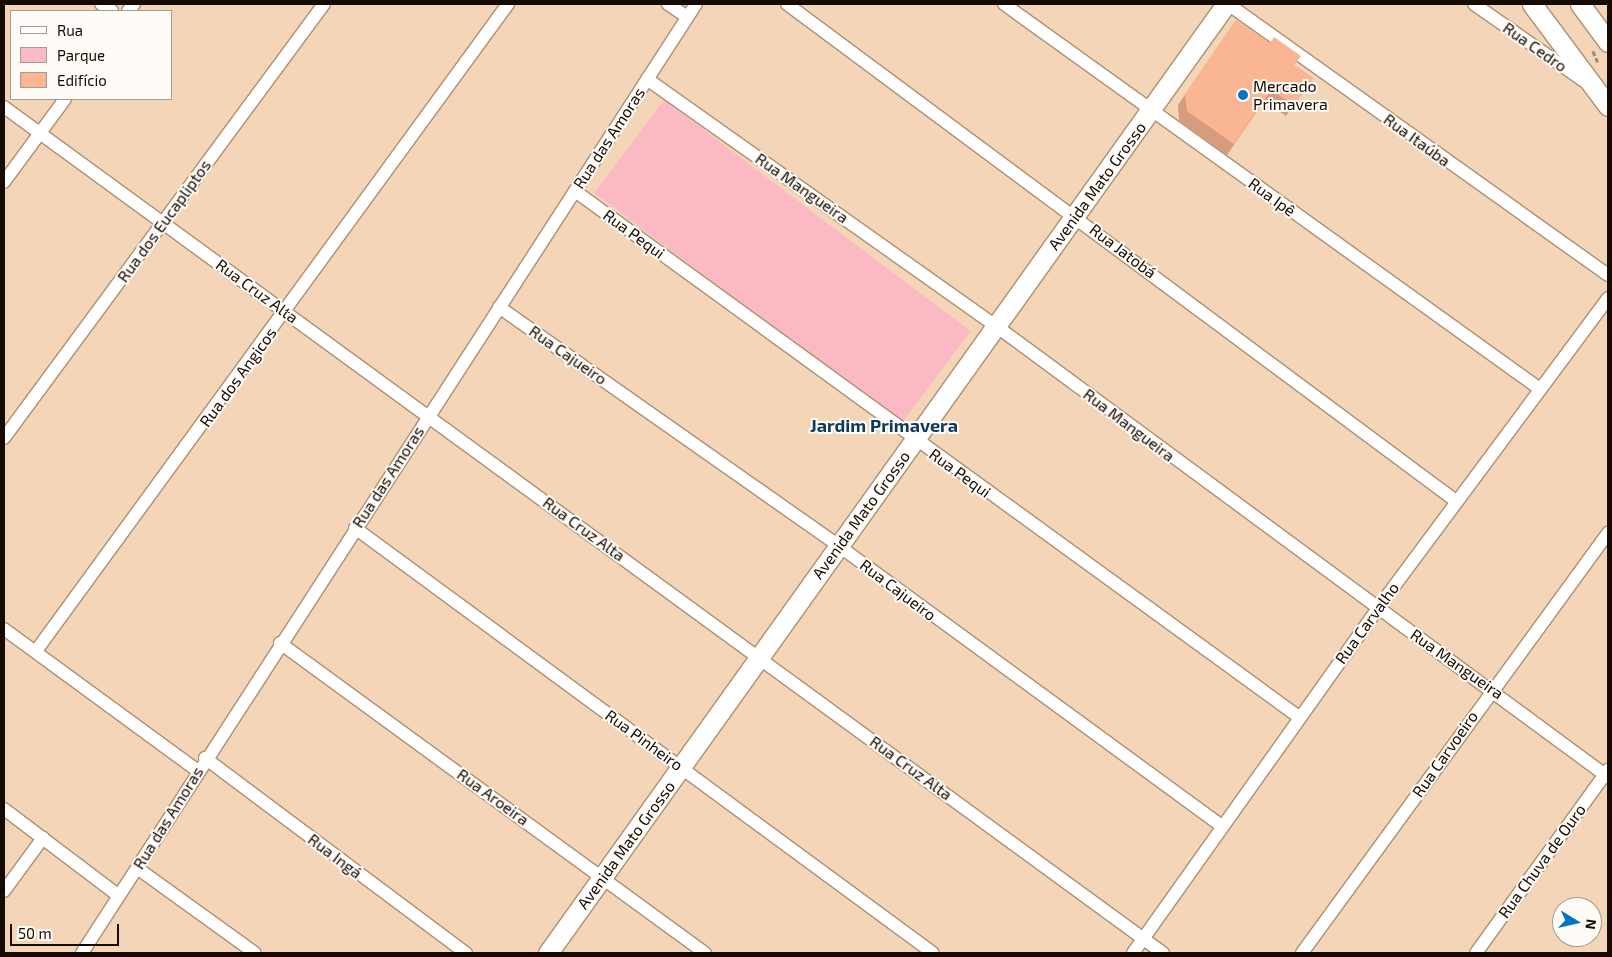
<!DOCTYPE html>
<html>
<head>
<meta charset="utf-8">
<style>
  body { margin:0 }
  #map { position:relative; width:1612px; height:957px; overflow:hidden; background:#f4d5b7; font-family:"Exo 2",sans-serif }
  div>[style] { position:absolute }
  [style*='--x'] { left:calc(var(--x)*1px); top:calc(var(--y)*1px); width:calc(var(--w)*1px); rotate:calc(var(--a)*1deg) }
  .green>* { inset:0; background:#fbb9c4; transform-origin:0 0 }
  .path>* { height:2.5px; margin-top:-1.25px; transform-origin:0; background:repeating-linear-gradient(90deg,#a18a74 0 5px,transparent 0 7.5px) }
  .roads { filter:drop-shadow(1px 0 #ac9073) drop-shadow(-1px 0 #ac9073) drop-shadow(0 1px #ac9073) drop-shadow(0 -1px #ac9073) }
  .street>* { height:12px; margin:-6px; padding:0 6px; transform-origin:6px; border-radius:6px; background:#fff }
  .secondary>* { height:19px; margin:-9.5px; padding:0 9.5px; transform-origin:9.5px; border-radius:9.5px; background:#fff }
  .wall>* { inset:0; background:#d79c7e }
  .building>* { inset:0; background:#fab593 }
  .dots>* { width:14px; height:14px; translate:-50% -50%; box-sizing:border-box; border:2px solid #fffcf8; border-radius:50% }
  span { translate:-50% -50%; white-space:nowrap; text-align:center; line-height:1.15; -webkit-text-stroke:4px #fffcf8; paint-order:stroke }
  .street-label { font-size:16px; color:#150b03 }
  .poi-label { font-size:16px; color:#150b03 }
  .left { translate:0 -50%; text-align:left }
  .neighbourhood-label { font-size:18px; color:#0d3b5f; font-weight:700 }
  .frame { position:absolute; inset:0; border:5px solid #150b03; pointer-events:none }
  .legend { position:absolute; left:10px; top:10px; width:162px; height:90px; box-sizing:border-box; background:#fffcf8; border:1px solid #a19c96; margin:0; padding:6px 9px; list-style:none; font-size:15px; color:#150b03 }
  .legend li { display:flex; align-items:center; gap:10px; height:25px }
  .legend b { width:25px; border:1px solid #a19c96 }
  .north { position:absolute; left:1552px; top:897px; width:50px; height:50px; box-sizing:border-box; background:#fffcf8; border:1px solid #a19c96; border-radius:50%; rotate:99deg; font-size:14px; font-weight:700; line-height:20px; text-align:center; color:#150b03 }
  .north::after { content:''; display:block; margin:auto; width:18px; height:22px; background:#0476c0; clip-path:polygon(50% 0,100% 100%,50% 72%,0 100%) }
  .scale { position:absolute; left:10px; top:924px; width:109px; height:22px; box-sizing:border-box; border:2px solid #150b03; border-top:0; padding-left:6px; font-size:15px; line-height:18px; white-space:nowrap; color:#150b03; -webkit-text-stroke:4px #fffcf8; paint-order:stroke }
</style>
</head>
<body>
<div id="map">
  <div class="green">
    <i style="left:664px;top:100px;width:384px;height:116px;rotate:37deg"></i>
  </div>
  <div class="path">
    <i style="--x:1593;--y:51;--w:12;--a:66"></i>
  </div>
  <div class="roads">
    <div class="street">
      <i style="--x:101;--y:4;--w:13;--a:32"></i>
      <i style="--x:668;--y:4;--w:23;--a:34"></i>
      <i style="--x:787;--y:4;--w:833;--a:36.61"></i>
      <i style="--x:1004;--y:4;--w:660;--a:35.69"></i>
      <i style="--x:1228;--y:4;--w:467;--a:35.5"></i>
      <i style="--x:1474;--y:4;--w:134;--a:35"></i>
      <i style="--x:128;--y:11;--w:9;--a:-49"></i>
      <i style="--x:647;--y:79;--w:428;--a:35.3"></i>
      <i style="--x:996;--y:326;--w:760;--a:36.39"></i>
      <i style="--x:4;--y:107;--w:1435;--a:36.13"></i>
      <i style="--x:4;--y:182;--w:103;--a:-53.7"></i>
      <i style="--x:575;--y:191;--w:895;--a:36"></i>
      <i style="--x:499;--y:307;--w:416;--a:35.1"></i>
      <i style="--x:839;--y:546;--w:474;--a:36.2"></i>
      <i style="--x:4;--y:438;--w:539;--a:-53.6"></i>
      <i style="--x:355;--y:528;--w:717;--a:36.33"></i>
      <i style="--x:4;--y:629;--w:239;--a:36.2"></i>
      <i style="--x:280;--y:643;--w:526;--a:36.11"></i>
      <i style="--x:36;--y:651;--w:801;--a:-53.89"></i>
      <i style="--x:205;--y:758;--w:326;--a:36.8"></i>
      <i style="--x:4;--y:809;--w:144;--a:37.1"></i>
      <i style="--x:137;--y:868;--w:145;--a:35.8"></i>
      <i style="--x:4;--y:891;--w:66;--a:-53.7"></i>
      <i style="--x:82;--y:953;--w:1130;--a:-57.1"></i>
      <i style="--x:1133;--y:953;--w:423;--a:-54.6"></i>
      <i style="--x:1378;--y:608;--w:386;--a:-53.4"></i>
      <i style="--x:1302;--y:953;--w:520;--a:-53.92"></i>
      <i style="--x:1476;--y:953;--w:226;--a:-54.2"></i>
    </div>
    <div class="secondary">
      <i style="--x:1532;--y:4;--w:127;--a:53.3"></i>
      <i style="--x:1580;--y:4;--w:47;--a:53.6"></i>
      <i style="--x:548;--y:953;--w:1166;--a:-54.46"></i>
    </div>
  </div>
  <div class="wall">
    <i style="clip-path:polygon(1236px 20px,1294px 65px,1313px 78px,1286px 116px,1264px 101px,1227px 155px,1179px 122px,1178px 105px)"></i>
  </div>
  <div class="building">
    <i style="clip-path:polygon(1236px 20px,1270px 43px,1274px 37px,1301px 56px,1294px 65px,1313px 78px,1294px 105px,1271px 90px,1234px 144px,1187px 111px,1185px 94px)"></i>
  </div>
  <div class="dots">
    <i style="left:1243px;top:95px;background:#0476c0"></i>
  </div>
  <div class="street-label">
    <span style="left:1535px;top:47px;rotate:35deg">Rua Cedro</span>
    <span style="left:609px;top:138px;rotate:-57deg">Rua das Amoras</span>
    <span style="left:1417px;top:140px;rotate:36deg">Rua Itaúba</span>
    <span style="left:1097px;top:186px;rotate:-54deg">Avenida Mato Grosso</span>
    <span style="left:802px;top:188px;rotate:35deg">Rua Mangueira</span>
    <span style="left:1272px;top:197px;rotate:36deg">Rua Ipê</span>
    <span style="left:164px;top:221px;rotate:-54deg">Rua dos Eucapliptos</span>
    <span style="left:634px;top:234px;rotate:36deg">Rua Pequi</span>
    <span style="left:1123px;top:251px;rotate:37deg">Rua Jatobá</span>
    <span style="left:257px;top:291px;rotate:36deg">Rua Cruz Alta</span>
    <span style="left:568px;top:355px;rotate:35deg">Rua Cajueiro</span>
    <span style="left:238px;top:377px;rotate:-54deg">Rua dos Angicos</span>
    <span style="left:1129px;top:425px;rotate:37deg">Rua Mangueira</span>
    <span style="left:960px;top:473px;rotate:36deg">Rua Pequi</span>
    <span style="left:388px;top:477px;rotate:-57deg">Rua das Amoras</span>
    <span style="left:861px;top:515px;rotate:-54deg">Avenida Mato Grosso</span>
    <span style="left:584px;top:529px;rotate:36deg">Rua Cruz Alta</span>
    <span style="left:898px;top:590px;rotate:37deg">Rua Cajueiro</span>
    <span style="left:1367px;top:623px;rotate:-54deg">Rua Carvalho</span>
    <span style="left:1457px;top:664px;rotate:35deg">Rua Mangueira</span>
    <span style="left:644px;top:740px;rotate:36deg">Rua Pinheiro</span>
    <span style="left:1445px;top:754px;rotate:-55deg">Rua Carvoeiro</span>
    <span style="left:911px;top:768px;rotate:36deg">Rua Cruz Alta</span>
    <span style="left:493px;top:797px;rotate:36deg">Rua Aroeira</span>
    <span style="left:168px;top:818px;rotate:-58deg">Rua das Amoras</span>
    <span style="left:626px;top:845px;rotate:-54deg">Avenida Mato Grosso</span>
    <span style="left:335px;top:856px;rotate:37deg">Rua Ingá</span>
    <span style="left:1542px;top:861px;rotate:-54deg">Rua Chuva de Ouro</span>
  </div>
  <div class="poi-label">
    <span class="left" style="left:1253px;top:95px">Mercado<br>Primavera</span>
  </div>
  <div class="neighbourhood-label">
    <span style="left:884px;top:425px">Jardim Primavera</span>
  </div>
  <div class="frame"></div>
  <ul class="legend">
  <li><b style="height:6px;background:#fff"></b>Rua</li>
  <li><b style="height:14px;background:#fbb9c4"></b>Parque</li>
  <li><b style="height:14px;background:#fab593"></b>Edifício</li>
  </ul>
  <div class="north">N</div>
  <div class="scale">50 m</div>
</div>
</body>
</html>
